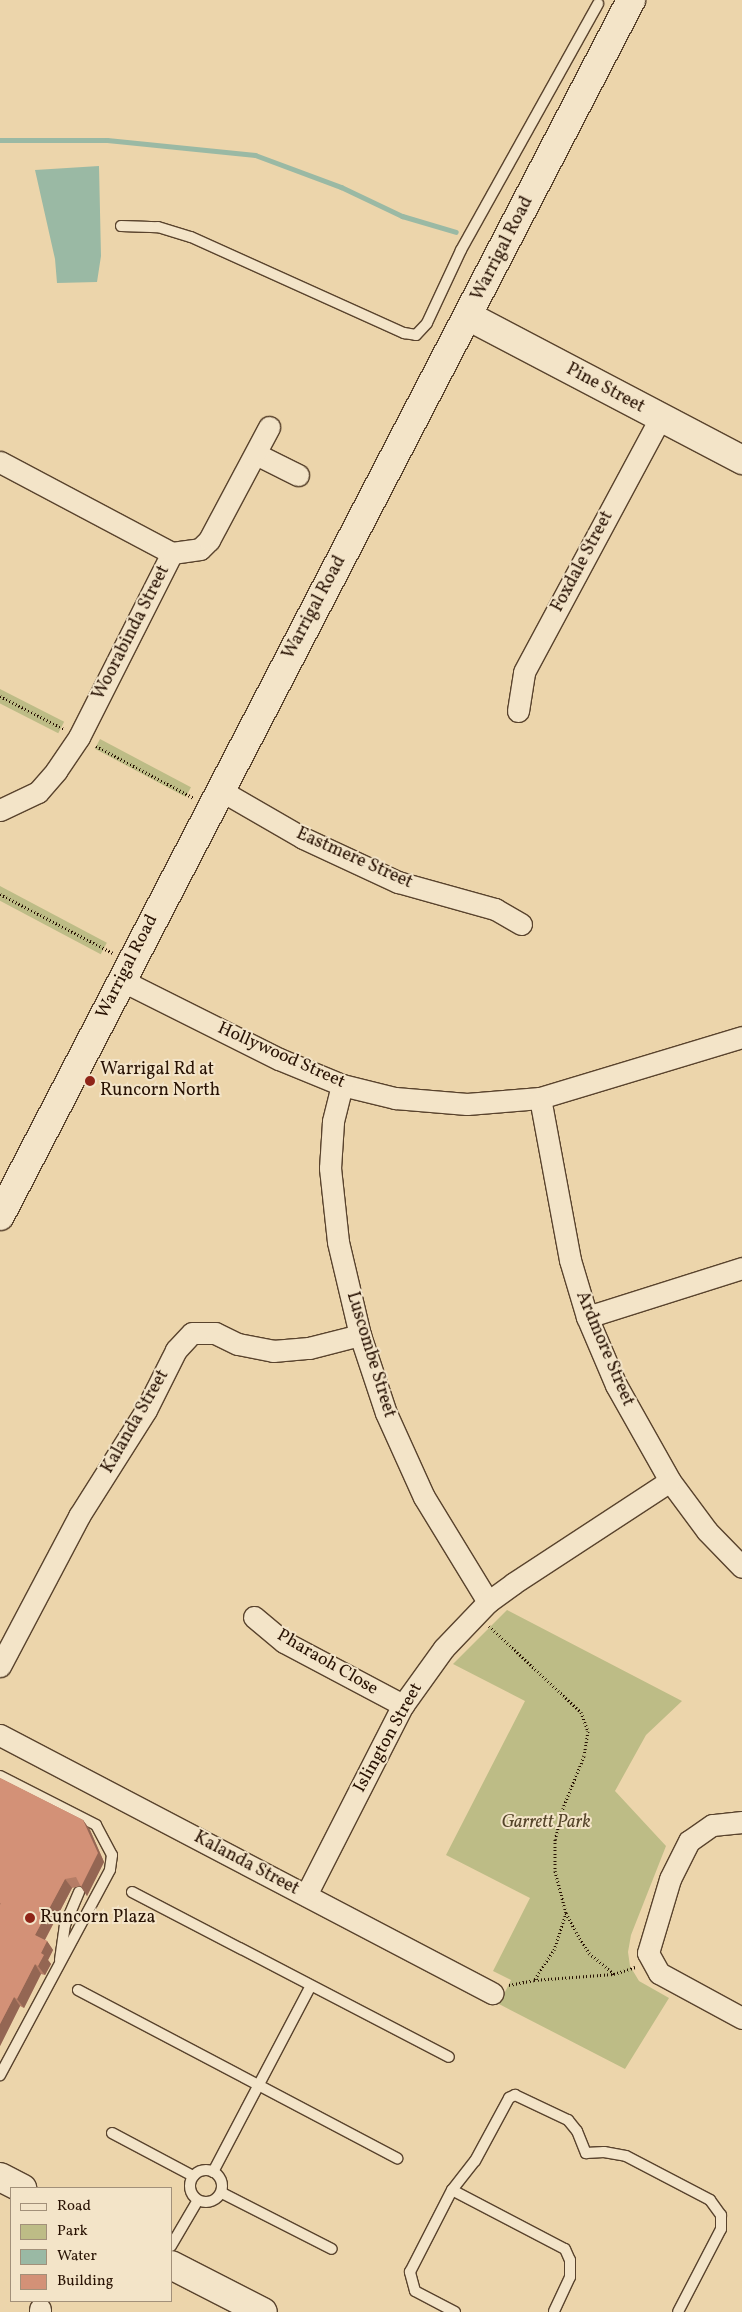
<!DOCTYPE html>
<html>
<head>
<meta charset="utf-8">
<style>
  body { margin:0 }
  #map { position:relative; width:742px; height:2312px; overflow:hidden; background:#ecd5ab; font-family:Vollkorn,serif }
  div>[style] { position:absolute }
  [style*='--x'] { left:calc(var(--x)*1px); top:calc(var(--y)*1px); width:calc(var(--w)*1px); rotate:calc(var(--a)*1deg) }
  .green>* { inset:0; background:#bdbc86; transform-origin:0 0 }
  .water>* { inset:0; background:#9ab9a4 }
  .stream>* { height:5px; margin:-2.5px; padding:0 2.5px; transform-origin:2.5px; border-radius:2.5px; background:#9ab9a4 }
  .path>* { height:3px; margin-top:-1.5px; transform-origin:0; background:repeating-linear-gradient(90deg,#281203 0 1px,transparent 0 3.5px) }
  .roads { filter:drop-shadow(1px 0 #59432d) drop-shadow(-1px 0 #59432d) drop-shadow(0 1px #59432d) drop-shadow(0 -1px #59432d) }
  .lane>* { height:10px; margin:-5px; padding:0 5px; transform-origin:5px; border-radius:5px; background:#f3e4c8 }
  .lane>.ring { margin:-5px; padding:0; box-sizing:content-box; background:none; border:10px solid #f3e4c8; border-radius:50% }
  .street>* { height:21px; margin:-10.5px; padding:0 10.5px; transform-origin:10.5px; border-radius:10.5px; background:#f3e4c8 }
  .secondary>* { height:28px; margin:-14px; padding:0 14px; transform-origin:14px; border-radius:14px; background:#f3e4c8 }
  .wall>* { inset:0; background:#b57d66 }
  .shaded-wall>* { inset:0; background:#946653 }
  .building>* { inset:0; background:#d39177 }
  .dots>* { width:14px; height:14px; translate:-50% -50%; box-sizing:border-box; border:2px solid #f3e4c8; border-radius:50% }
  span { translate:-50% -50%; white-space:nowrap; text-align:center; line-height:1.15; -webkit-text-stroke:4px #f3e4c8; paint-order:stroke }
  .street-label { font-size:18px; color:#281203 }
  .poi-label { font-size:18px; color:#281203 }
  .left { translate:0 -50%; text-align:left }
  .park-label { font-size:18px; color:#55452a; font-style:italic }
  .legend { position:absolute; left:10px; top:2187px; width:162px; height:115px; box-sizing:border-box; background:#f3e4c8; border:1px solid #a29079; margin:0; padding:6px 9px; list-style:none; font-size:15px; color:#281203 }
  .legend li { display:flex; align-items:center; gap:10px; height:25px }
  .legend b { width:25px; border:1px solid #a29079 }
</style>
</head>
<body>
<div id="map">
  <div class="green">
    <i style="left:0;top:689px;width:72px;height:13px;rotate:27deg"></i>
    <i style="left:100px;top:739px;width:103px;height:11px;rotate:28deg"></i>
    <i style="left:0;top:886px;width:121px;height:13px;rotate:28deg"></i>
    <i style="clip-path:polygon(507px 1610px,682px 1701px,646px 1735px,615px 1791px,666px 1846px,631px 1935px,628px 1952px,630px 1966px,639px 1981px,669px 1998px,625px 2069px,499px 2004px,511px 1980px,493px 1971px,530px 1898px,446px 1855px,525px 1701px,453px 1664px)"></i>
  </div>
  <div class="water">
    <i style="clip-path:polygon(99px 166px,101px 256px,97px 282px,57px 283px,55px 259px,35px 170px)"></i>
  </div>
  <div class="stream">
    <i style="--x:0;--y:140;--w:107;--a:0"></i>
    <i style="--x:107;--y:140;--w:149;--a:5.8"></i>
    <i style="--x:255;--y:155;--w:92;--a:20.4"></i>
    <i style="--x:341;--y:187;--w:68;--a:25.4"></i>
    <i style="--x:402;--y:216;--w:56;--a:16.5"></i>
  </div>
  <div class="path">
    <i style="--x:0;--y:696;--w:72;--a:27.3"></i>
    <i style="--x:96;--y:746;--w:111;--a:28"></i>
    <i style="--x:0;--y:894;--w:127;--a:27.6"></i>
    <i style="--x:489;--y:1626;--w:126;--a:43.1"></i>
    <i style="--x:581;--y:1712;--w:20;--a:70"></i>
    <i style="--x:588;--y:1731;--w:25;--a:99"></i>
    <i style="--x:584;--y:1756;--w:56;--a:112"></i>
    <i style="--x:563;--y:1808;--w:32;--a:104"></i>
    <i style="--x:555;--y:1839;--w:32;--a:90"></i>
    <i style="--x:555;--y:1871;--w:43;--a:75.3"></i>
    <i style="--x:566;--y:1913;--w:21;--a:62"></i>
    <i style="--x:576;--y:1932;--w:25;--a:58"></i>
    <i style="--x:589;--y:1953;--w:33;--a:40"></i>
    <i style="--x:535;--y:1979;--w:35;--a:-57"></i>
    <i style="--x:554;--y:1950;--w:39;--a:-72"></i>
    <i style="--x:509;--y:1985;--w:25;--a:-11"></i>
    <i style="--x:534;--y:1980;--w:80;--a:-4.3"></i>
    <i style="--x:614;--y:1974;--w:23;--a:-18"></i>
  </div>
  <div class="roads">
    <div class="lane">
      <i style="--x:121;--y:226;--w:37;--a:2"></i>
      <i style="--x:158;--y:227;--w:34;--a:17"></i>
      <i style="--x:191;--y:237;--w:234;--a:24.3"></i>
      <i style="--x:404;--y:333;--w:12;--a:9"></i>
      <i style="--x:416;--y:335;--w:16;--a:-47"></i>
      <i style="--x:427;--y:323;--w:81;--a:-65"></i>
      <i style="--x:461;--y:250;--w:282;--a:-60.9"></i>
      <i style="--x:0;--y:1776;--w:108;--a:27"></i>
      <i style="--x:96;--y:1825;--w:34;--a:62"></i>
      <i style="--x:112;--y:1855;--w:15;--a:98"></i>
      <i style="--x:110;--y:1870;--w:233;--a:118.2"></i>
      <i style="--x:132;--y:1892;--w:357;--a:27.5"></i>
      <i style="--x:60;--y:1960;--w:35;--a:-82"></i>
      <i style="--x:65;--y:1925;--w:36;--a:-67"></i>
      <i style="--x:78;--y:1990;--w:361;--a:27.8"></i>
      <i style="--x:112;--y:2133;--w:92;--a:28"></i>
      <i class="ring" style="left:190px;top:2170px;width:22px;height:22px"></i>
      <i style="--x:213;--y:2172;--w:209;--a:-62.3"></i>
      <i style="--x:452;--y:2190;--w:127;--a:27.6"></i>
      <i style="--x:565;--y:2249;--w:12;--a:66"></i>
      <i style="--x:570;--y:2260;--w:17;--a:90"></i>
      <i style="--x:570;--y:2277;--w:38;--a:115"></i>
      <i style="--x:222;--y:2193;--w:123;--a:27"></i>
      <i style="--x:171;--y:2246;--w:53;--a:-59.6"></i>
      <i style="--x:455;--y:2312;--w:45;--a:-152.3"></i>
      <i style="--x:415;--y:2291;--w:20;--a:-105"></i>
      <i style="--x:410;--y:2272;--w:92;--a:-62.9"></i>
      <i style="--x:452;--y:2190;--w:37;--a:-52"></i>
      <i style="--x:475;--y:2161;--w:72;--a:-61.6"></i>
      <i style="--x:509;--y:2098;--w:7;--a:-27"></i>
      <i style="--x:515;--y:2095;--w:59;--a:25.3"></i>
      <i style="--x:568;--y:2120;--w:14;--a:51"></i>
      <i style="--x:577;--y:2131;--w:24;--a:68"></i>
      <i style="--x:586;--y:2153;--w:18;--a:-3"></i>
      <i style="--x:604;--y:2152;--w:22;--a:10"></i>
      <i style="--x:626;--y:2156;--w:95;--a:27.6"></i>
      <i style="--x:710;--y:2200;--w:19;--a:54"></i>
      <i style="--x:721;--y:2215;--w:14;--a:90"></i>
      <i style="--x:721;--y:2229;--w:93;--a:117.4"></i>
    </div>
    <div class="street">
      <i style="--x:256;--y:454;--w:47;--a:26.6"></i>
      <i style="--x:0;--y:462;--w:195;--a:27.9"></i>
      <i style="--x:518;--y:711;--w:39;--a:-81"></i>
      <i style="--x:524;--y:672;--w:288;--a:-61.8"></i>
      <i style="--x:220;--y:790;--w:96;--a:30"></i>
      <i style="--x:303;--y:838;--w:105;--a:24.9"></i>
      <i style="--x:398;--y:882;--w:101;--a:15.6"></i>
      <i style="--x:495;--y:909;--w:30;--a:30"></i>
      <i style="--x:0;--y:810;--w:42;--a:-25.3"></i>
      <i style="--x:38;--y:792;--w:28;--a:-49"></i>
      <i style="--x:56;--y:771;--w:41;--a:-55.9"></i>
      <i style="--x:79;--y:737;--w:206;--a:-63.2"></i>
      <i style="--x:172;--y:553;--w:28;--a:-8"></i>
      <i style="--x:200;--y:549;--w:13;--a:-45"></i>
      <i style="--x:209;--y:540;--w:128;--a:-62"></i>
      <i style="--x:121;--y:980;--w:177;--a:26.6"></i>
      <i style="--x:279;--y:1059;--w:68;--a:22.4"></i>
      <i style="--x:342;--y:1085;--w:55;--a:13.8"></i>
      <i style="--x:395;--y:1098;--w:72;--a:4.8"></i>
      <i style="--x:467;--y:1104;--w:73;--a:-4.7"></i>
      <i style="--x:540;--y:1098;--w:211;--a:-16.8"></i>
      <i style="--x:342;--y:1085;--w:38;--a:104"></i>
      <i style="--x:333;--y:1122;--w:46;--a:93.7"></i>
      <i style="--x:330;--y:1168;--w:74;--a:83.8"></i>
      <i style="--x:338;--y:1242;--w:96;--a:76.7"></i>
      <i style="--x:360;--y:1335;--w:82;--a:71.6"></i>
      <i style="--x:386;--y:1413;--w:92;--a:65.7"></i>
      <i style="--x:424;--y:1497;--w:123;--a:58.6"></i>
      <i style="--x:540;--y:1098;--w:165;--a:79.5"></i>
      <i style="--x:570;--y:1260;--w:59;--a:73.4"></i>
      <i style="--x:587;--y:1317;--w:74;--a:66.9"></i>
      <i style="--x:616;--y:1385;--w:110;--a:60.6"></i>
      <i style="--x:670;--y:1481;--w:62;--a:53.5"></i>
      <i style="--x:707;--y:1531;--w:50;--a:45.8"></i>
      <i style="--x:587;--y:1317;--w:163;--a:-17.5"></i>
      <i style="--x:254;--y:1617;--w:39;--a:40"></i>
      <i style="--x:284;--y:1642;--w:135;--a:27.9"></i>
      <i style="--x:0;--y:1666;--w:170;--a:-62.2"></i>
      <i style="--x:79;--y:1516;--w:125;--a:-57.7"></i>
      <i style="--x:146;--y:1410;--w:67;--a:-63.4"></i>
      <i style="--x:176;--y:1350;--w:23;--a:-47"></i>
      <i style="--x:192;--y:1333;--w:23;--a:0"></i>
      <i style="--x:215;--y:1333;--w:25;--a:26"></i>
      <i style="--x:238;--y:1344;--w:36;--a:11"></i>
      <i style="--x:273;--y:1351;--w:36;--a:-5"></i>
      <i style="--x:309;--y:1348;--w:53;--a:-14.3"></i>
      <i style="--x:0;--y:1735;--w:556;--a:27.67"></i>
      <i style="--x:742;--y:1822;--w:30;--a:174"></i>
      <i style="--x:712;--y:1825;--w:28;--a:145"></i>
      <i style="--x:689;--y:1841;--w:42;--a:116.6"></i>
      <i style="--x:670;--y:1879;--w:77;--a:106.6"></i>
      <i style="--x:648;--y:1953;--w:23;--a:61"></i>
      <i style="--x:659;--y:1973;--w:94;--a:28.5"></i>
      <i style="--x:306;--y:1895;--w:213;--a:-63"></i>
      <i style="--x:403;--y:1705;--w:70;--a:-54.3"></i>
      <i style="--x:444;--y:1648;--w:64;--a:-46.3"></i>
      <i style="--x:488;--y:1602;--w:32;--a:-36"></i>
      <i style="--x:514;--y:1583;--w:186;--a:-33.2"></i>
      <i style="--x:40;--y:2312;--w:3;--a:-90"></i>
    </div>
    <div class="secondary">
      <i style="--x:468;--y:316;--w:310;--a:27.7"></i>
      <i style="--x:0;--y:1216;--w:1370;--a:-62.57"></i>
      <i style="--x:0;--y:2177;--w:25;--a:27"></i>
      <i style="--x:171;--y:2265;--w:103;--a:27.1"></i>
    </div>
  </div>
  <div class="wall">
    <i style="clip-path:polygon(0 1778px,83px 1820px,90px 1830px,104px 1862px,87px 1896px,81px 1886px,72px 1888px,45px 1940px,47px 1941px,53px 1950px,48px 1960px,51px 1964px,45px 1975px,41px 1974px,24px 2008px,20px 2006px,0 2046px)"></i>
  </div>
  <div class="shaded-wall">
    <i style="clip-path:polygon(83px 1820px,90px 1830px,104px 1862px,87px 1896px,81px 1887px)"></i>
    <i style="clip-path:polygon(65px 1879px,72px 1888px,42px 1945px,35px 1935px)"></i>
    <i style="clip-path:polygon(47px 1941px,53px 1950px,48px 1960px,51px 1964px,45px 1975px,38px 1966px,41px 1953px)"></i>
    <i style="clip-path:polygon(35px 1964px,41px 1974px,24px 2008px,17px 1999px)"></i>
    <i style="clip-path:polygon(14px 1997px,20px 2006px,0 2046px,0 2024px)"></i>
  </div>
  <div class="building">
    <i style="clip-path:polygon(0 1778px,83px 1820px,98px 1853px,81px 1887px,76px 1877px,65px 1879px,35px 1935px,47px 1941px,41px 1953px,44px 1955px,38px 1966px,35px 1964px,17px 1999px,14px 1997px,0 2024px,0 1905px,1px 1903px,0 1903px)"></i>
  </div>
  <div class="dots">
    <i style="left:90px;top:1081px;background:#8f2418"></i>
    <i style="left:30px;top:1918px;background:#8f2418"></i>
  </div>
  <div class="street-label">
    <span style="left:503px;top:249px;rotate:-63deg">Warrigal Road</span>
    <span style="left:605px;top:389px;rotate:28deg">Pine Street</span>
    <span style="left:583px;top:562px;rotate:-62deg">Foxdale Street</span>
    <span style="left:315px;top:608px;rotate:-62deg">Warrigal Road</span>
    <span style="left:132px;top:633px;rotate:-63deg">Woorabinda Street</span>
    <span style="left:354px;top:859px;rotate:24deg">Eastmere Street</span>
    <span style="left:128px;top:967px;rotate:-63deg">Warrigal Road</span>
    <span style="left:281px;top:1056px;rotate:24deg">Hollywood Street</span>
    <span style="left:604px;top:1349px;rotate:67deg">Ardmore Street</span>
    <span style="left:370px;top:1355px;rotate:73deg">Luscombe Street</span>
    <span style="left:136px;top:1422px;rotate:-60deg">Kalanda Street</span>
    <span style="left:327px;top:1663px;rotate:30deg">Pharaoh Close</span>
    <span style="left:389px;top:1738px;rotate:-61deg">Islington Street</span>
    <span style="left:246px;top:1864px;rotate:28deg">Kalanda Street</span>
  </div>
  <div class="poi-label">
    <span class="left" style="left:100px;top:1081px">Warrigal Rd at<br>Runcorn North</span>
    <span class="left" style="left:40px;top:1918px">Runcorn Plaza</span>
  </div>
  <div class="park-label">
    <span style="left:546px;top:1823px">Garrett Park</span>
  </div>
  <ul class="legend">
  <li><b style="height:6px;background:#f3e4c8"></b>Road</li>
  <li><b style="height:14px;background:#bdbc86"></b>Park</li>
  <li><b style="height:14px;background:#9ab9a4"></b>Water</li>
  <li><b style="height:14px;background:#d39177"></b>Building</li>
  </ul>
</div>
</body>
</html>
